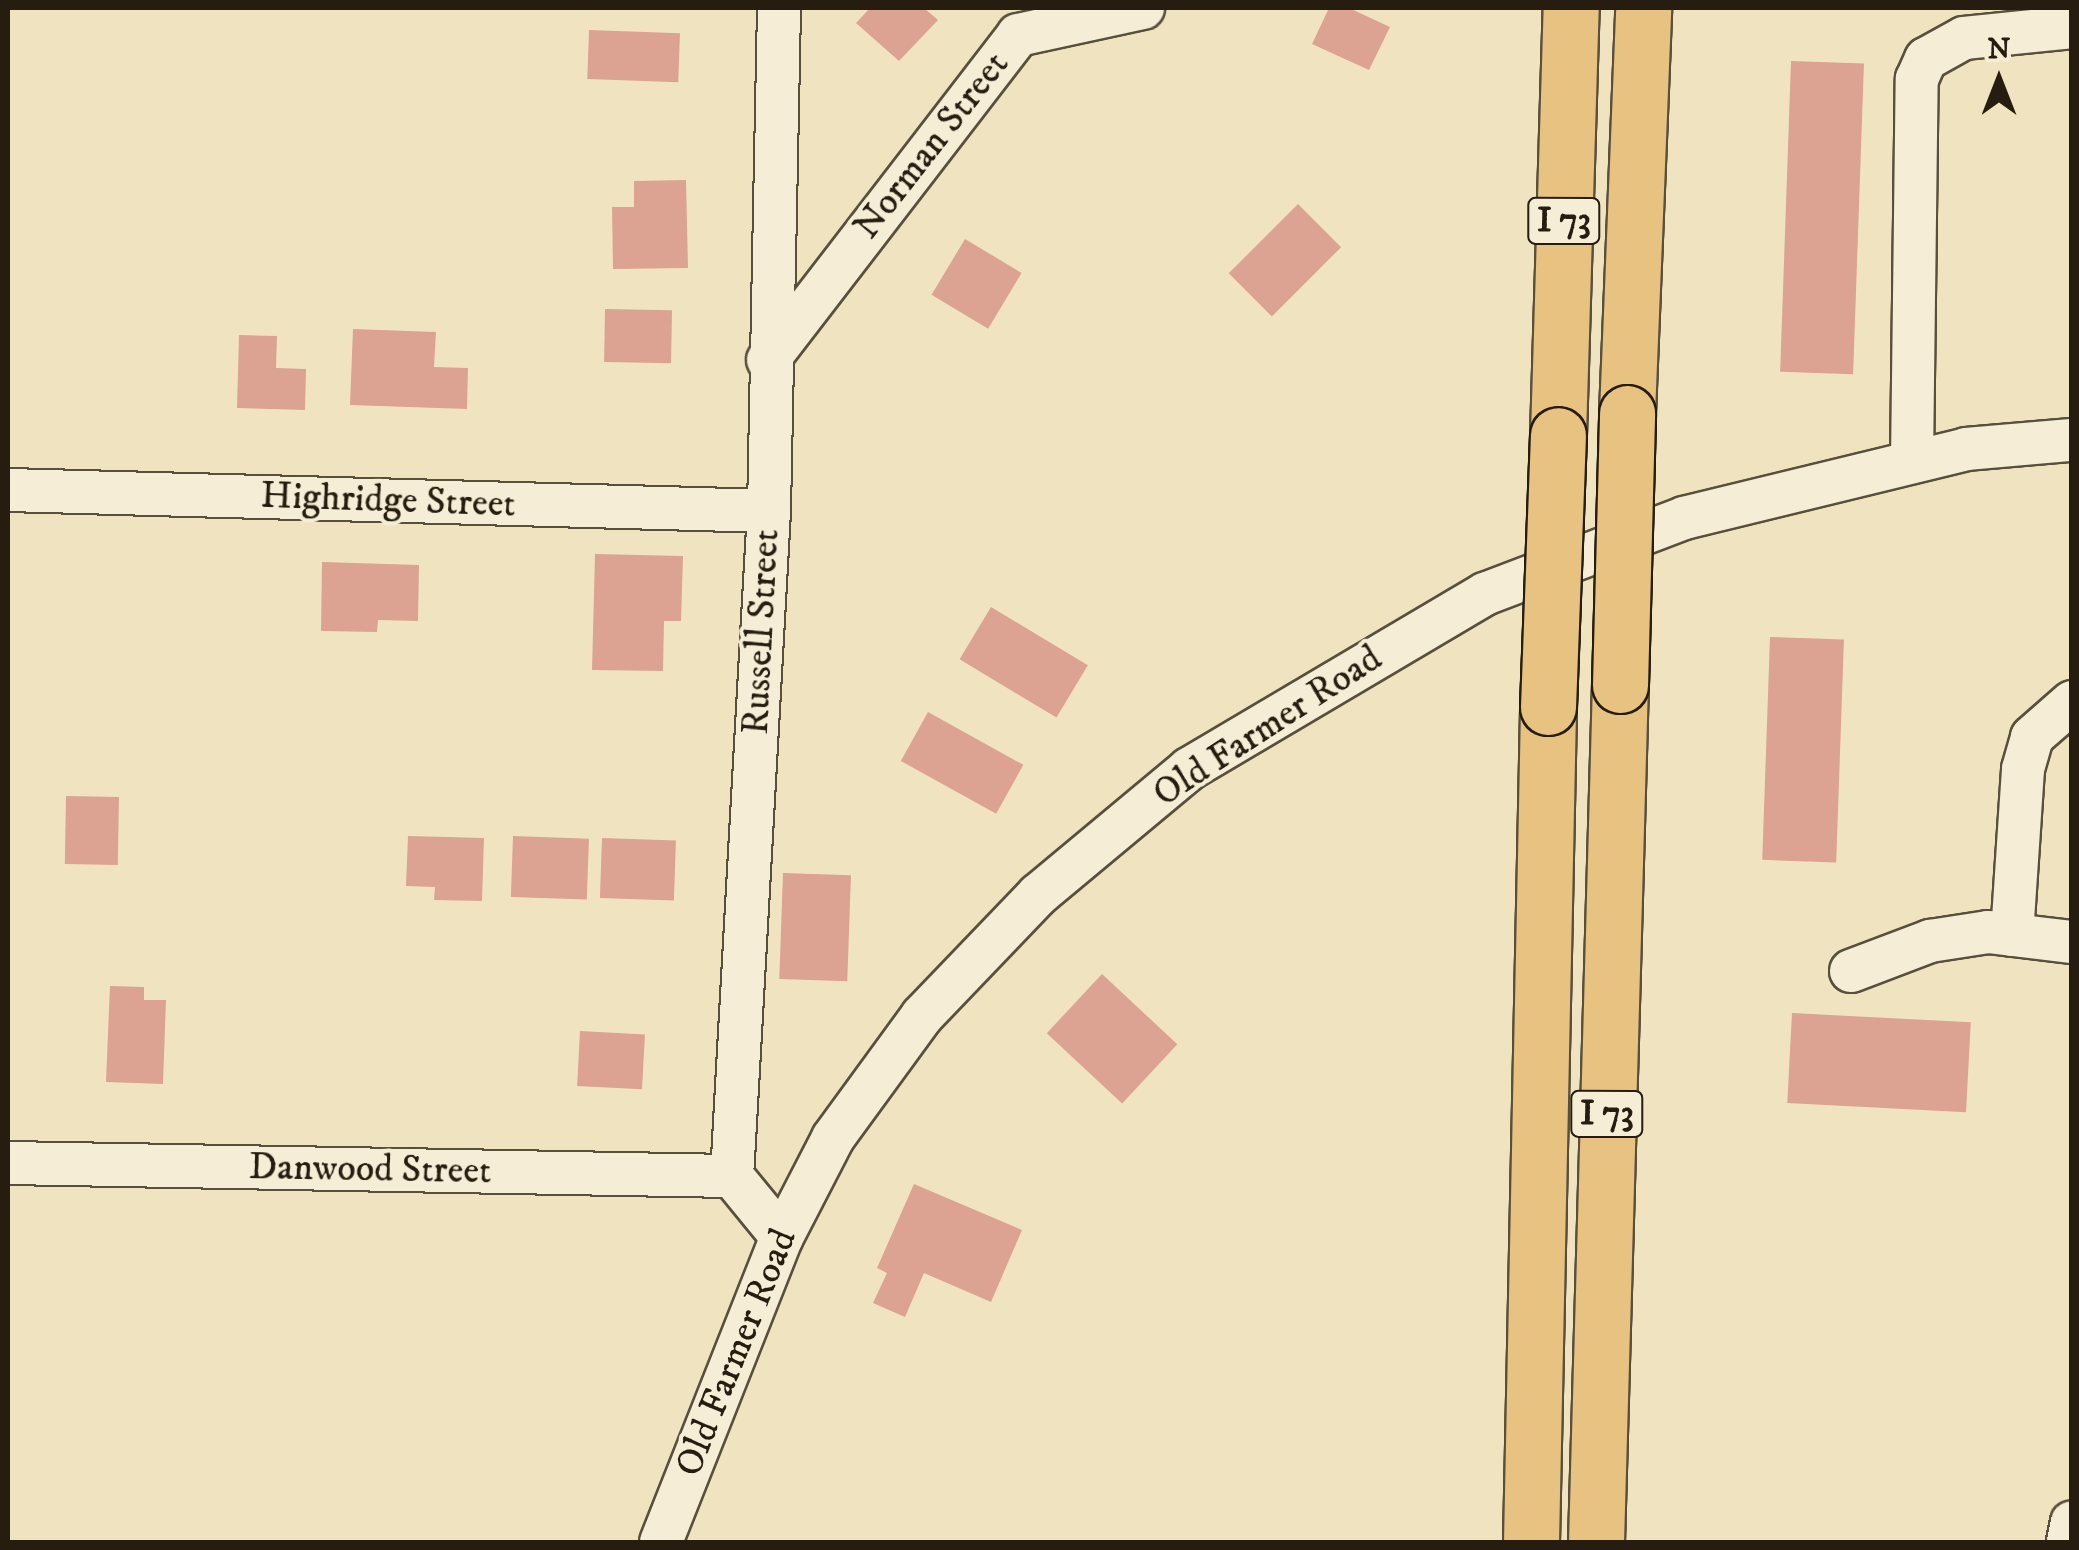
<!DOCTYPE html>
<html>
<head>
<meta charset="utf-8">
<style>
  body { margin:0 }
  #map { position:relative; width:2079px; height:1550px; overflow:hidden; background:#f0e4c0; font-family:"IM FELL DW Pica",serif }
  div>[style] { position:absolute }
  [style*='--x'] { left:calc(var(--x)*1px); top:calc(var(--y)*1px); width:calc(var(--w)*1px); rotate:calc(var(--a)*1deg) }
  .building>* { inset:0; background:#dca292; transform-origin:0 0 }
  .roads { filter:drop-shadow(2px 0 #584f3c) drop-shadow(-2px 0 #584f3c) drop-shadow(0 2px #584f3c) drop-shadow(0 -2px #584f3c) }
  .minor>* { height:42px; margin:-21px; padding:0 21px; transform-origin:21px; border-radius:21px; background:#f5edd6 }
  .highway>* { height:55px; margin:-27.5px; padding:0 27.5px; transform-origin:27.5px; border-radius:27.5px; background:#e8c280 }
  .bridges { filter:drop-shadow(2px 0 #261d10) drop-shadow(-2px 0 #261d10) drop-shadow(0 2px #261d10) drop-shadow(0 -2px #261d10) }
  .highway-bridge>* { height:55px; margin:-27.5px; padding:0 27.5px; transform-origin:27.5px; border-radius:27.5px; background:#e8c280 }
  span { translate:-50% -50%; white-space:nowrap; text-align:center; line-height:1.15; -webkit-text-stroke:8px #f5edd6; paint-order:stroke }
  .shield-label span { padding:2px 8px; background:#f5edd6; border:2px solid; border-radius:8px; -webkit-text-stroke-width:0 }
  .shield-label { font-size:35px; color:#261d10; font-weight:700 }
  .street-label { font-size:38px; color:#261d10 }
  .frame { position:absolute; inset:0; border:10px solid #261d10; pointer-events:none }
  .north { position:absolute; left:1949px; top:30px; width:100px; height:100px; -webkit-text-stroke:8px #f5edd6; paint-order:stroke; rotate:0deg; font-size:28px; font-weight:700; line-height:40px; text-align:center; color:#261d10 }
  .north::after { content:''; display:block; margin:auto; width:35px; height:45px; background:#261d10; clip-path:polygon(50% 0,100% 100%,50% 72%,0 100%) }
</style>
</head>
<body>
<div id="map">
  <div class="building">
    <i style="clip-path:polygon(870px 8px,924px 8px,938px 20px,899px 61px,856px 23px)"></i>
    <i style="clip-path:polygon(1329px 8px,1349px 8px,1390px 27px,1369px 70px,1312px 44px)"></i>
    <i style="left:589px;top:30px;width:91px;height:49px;rotate:2deg"></i>
    <i style="left:1791px;top:61px;width:73px;height:311px;rotate:2deg"></i>
    <i style="clip-path:polygon(686px 180px,688px 268px,613px 269px,612px 207px,634px 207px,634px 181px)"></i>
    <i style="left:1298px;top:204px;width:61px;height:98px;rotate:45deg"></i>
    <i style="left:965px;top:239px;width:66px;height:65px;rotate:31deg"></i>
    <i style="left:605px;top:309px;width:67px;height:53px;rotate:1deg"></i>
    <i style="clip-path:polygon(353px 329px,436px 332px,434px 367px,468px 368px,467px 409px,350px 405px)"></i>
    <i style="clip-path:polygon(239px 335px,277px 336px,276px 368px,306px 369px,305px 410px,237px 408px)"></i>
    <i style="clip-path:polygon(595px 554px,683px 556px,681px 621px,664px 621px,663px 671px,592px 670px)"></i>
    <i style="clip-path:polygon(322px 562px,419px 565px,418px 621px,378px 620px,377px 632px,321px 631px)"></i>
    <i style="left:991px;top:607px;width:113px;height:61px;rotate:31deg"></i>
    <i style="left:1770px;top:637px;width:74px;height:223px;rotate:2deg"></i>
    <i style="left:928px;top:712px;width:109px;height:56px;rotate:29deg"></i>
    <i style="left:66px;top:796px;width:53px;height:68px;rotate:1deg"></i>
    <i style="clip-path:polygon(408px 836px,484px 838px,482px 901px,434px 900px,435px 887px,406px 886px)"></i>
    <i style="left:513px;top:836px;width:76px;height:61px;rotate:2deg"></i>
    <i style="left:602px;top:838px;width:74px;height:60px;rotate:2deg"></i>
    <i style="left:783px;top:873px;width:68px;height:106px;rotate:2deg"></i>
    <i style="left:1102px;top:974px;width:103px;height:81px;rotate:43deg"></i>
    <i style="clip-path:polygon(110px 986px,144px 987px,144px 1000px,166px 1000px,163px 1084px,106px 1082px)"></i>
    <i style="left:1792px;top:1013px;width:179px;height:90px;rotate:3deg"></i>
    <i style="left:580px;top:1031px;width:65px;height:55px;rotate:3deg"></i>
    <i style="clip-path:polygon(914px 1184px,1022px 1230px,991px 1302px,924px 1273px,905px 1317px,873px 1303px,887px 1273px,877px 1268px)"></i>
  </div>
  <div class="roads">
    <div class="minor">
      <i style="--x:779;--y:8;--w:503;--a:91.14"></i>
      <i style="--x:769;--y:511;--w:666;--a:93.18"></i>
      <i style="--x:732;--y:1176;--w:79;--a:50.7"></i>
      <i style="--x:768;--y:360;--w:410;--a:-52.4"></i>
      <i style="--x:1018;--y:35;--w:128;--a:-12.2"></i>
      <i style="--x:1912;--y:462;--w:383;--a:-89.3"></i>
      <i style="--x:1917;--y:79;--w:22;--a:-66"></i>
      <i style="--x:1926;--y:59;--w:43;--a:-28.9"></i>
      <i style="--x:1964;--y:38;--w:109;--a:-5.8"></i>
      <i style="--x:8;--y:490;--w:761;--a:1.58"></i>
      <i style="--x:2012;--y:935;--w:166;--a:-86.2"></i>
      <i style="--x:2023;--y:769;--w:33;--a:-74"></i>
      <i style="--x:2032;--y:737;--w:53;--a:-41.2"></i>
      <i style="--x:1851;--y:971;--w:85;--a:-20.8"></i>
      <i style="--x:1930;--y:941;--w:59;--a:-8.8"></i>
      <i style="--x:1988;--y:932;--w:85;--a:6.8"></i>
      <i style="--x:8;--y:1163;--w:724;--a:1.03"></i>
      <i style="--x:661;--y:1542;--w:328;--a:-68.4"></i>
      <i style="--x:782;--y:1237;--w:111;--a:-62.7"></i>
      <i style="--x:833;--y:1138;--w:151;--a:-53.9"></i>
      <i style="--x:922;--y:1016;--w:168;--a:-46.2"></i>
      <i style="--x:1038;--y:895;--w:197;--a:-39.8"></i>
      <i style="--x:1189;--y:769;--w:344;--a:-30.6"></i>
      <i style="--x:1485;--y:594;--w:213;--a:-20.9"></i>
      <i style="--x:1684;--y:518;--w:290;--a:-13.7"></i>
      <i style="--x:1966;--y:449;--w:106;--a:-4.9"></i>
      <i style="--x:2068;--y:1542;--w:20;--a:-79"></i>
    </div>
    <div class="highway">
      <i style="--x:1627;--y:413;--w:405;--a:-87.7"></i>
      <i style="--x:1558;--y:435;--w:427;--a:-88.3"></i>
      <i style="--x:1531;--y:1542;--w:835;--a:-88.83"></i>
      <i style="--x:1596;--y:1542;--w:857;--a:-88.4"></i>
    </div>
  </div>
  <div class="bridges">
    <div class="highway-bridge">
      <i style="--x:1620;--y:685;--w:272;--a:-88.5"></i>
      <i style="--x:1548;--y:707;--w:272;--a:-87.9"></i>
    </div>
  </div>
  <div class="shield-label">
    <span style="left:1564px;top:221px">I 73</span>
    <span style="left:1607px;top:1114px">I 73</span>
  </div>
  <div class="street-label">
    <span style="left:932px;top:146px;rotate:-52deg">Norman Street</span>
    <span style="left:388px;top:501px;rotate:2deg">Highridge Street</span>
    <span style="left:762px;top:632px;rotate:-87deg">Russell Street</span>
    <span style="left:1268px;top:727px;rotate:-33deg">Old Farmer Road</span>
    <span style="left:370px;top:1170px;rotate:1deg">Danwood Street</span>
    <span style="left:737px;top:1353px;rotate:-68deg">Old Farmer Road</span>
  </div>
  <div class="frame"></div>
  <div class="north">N</div>
</div>
</body>
</html>
